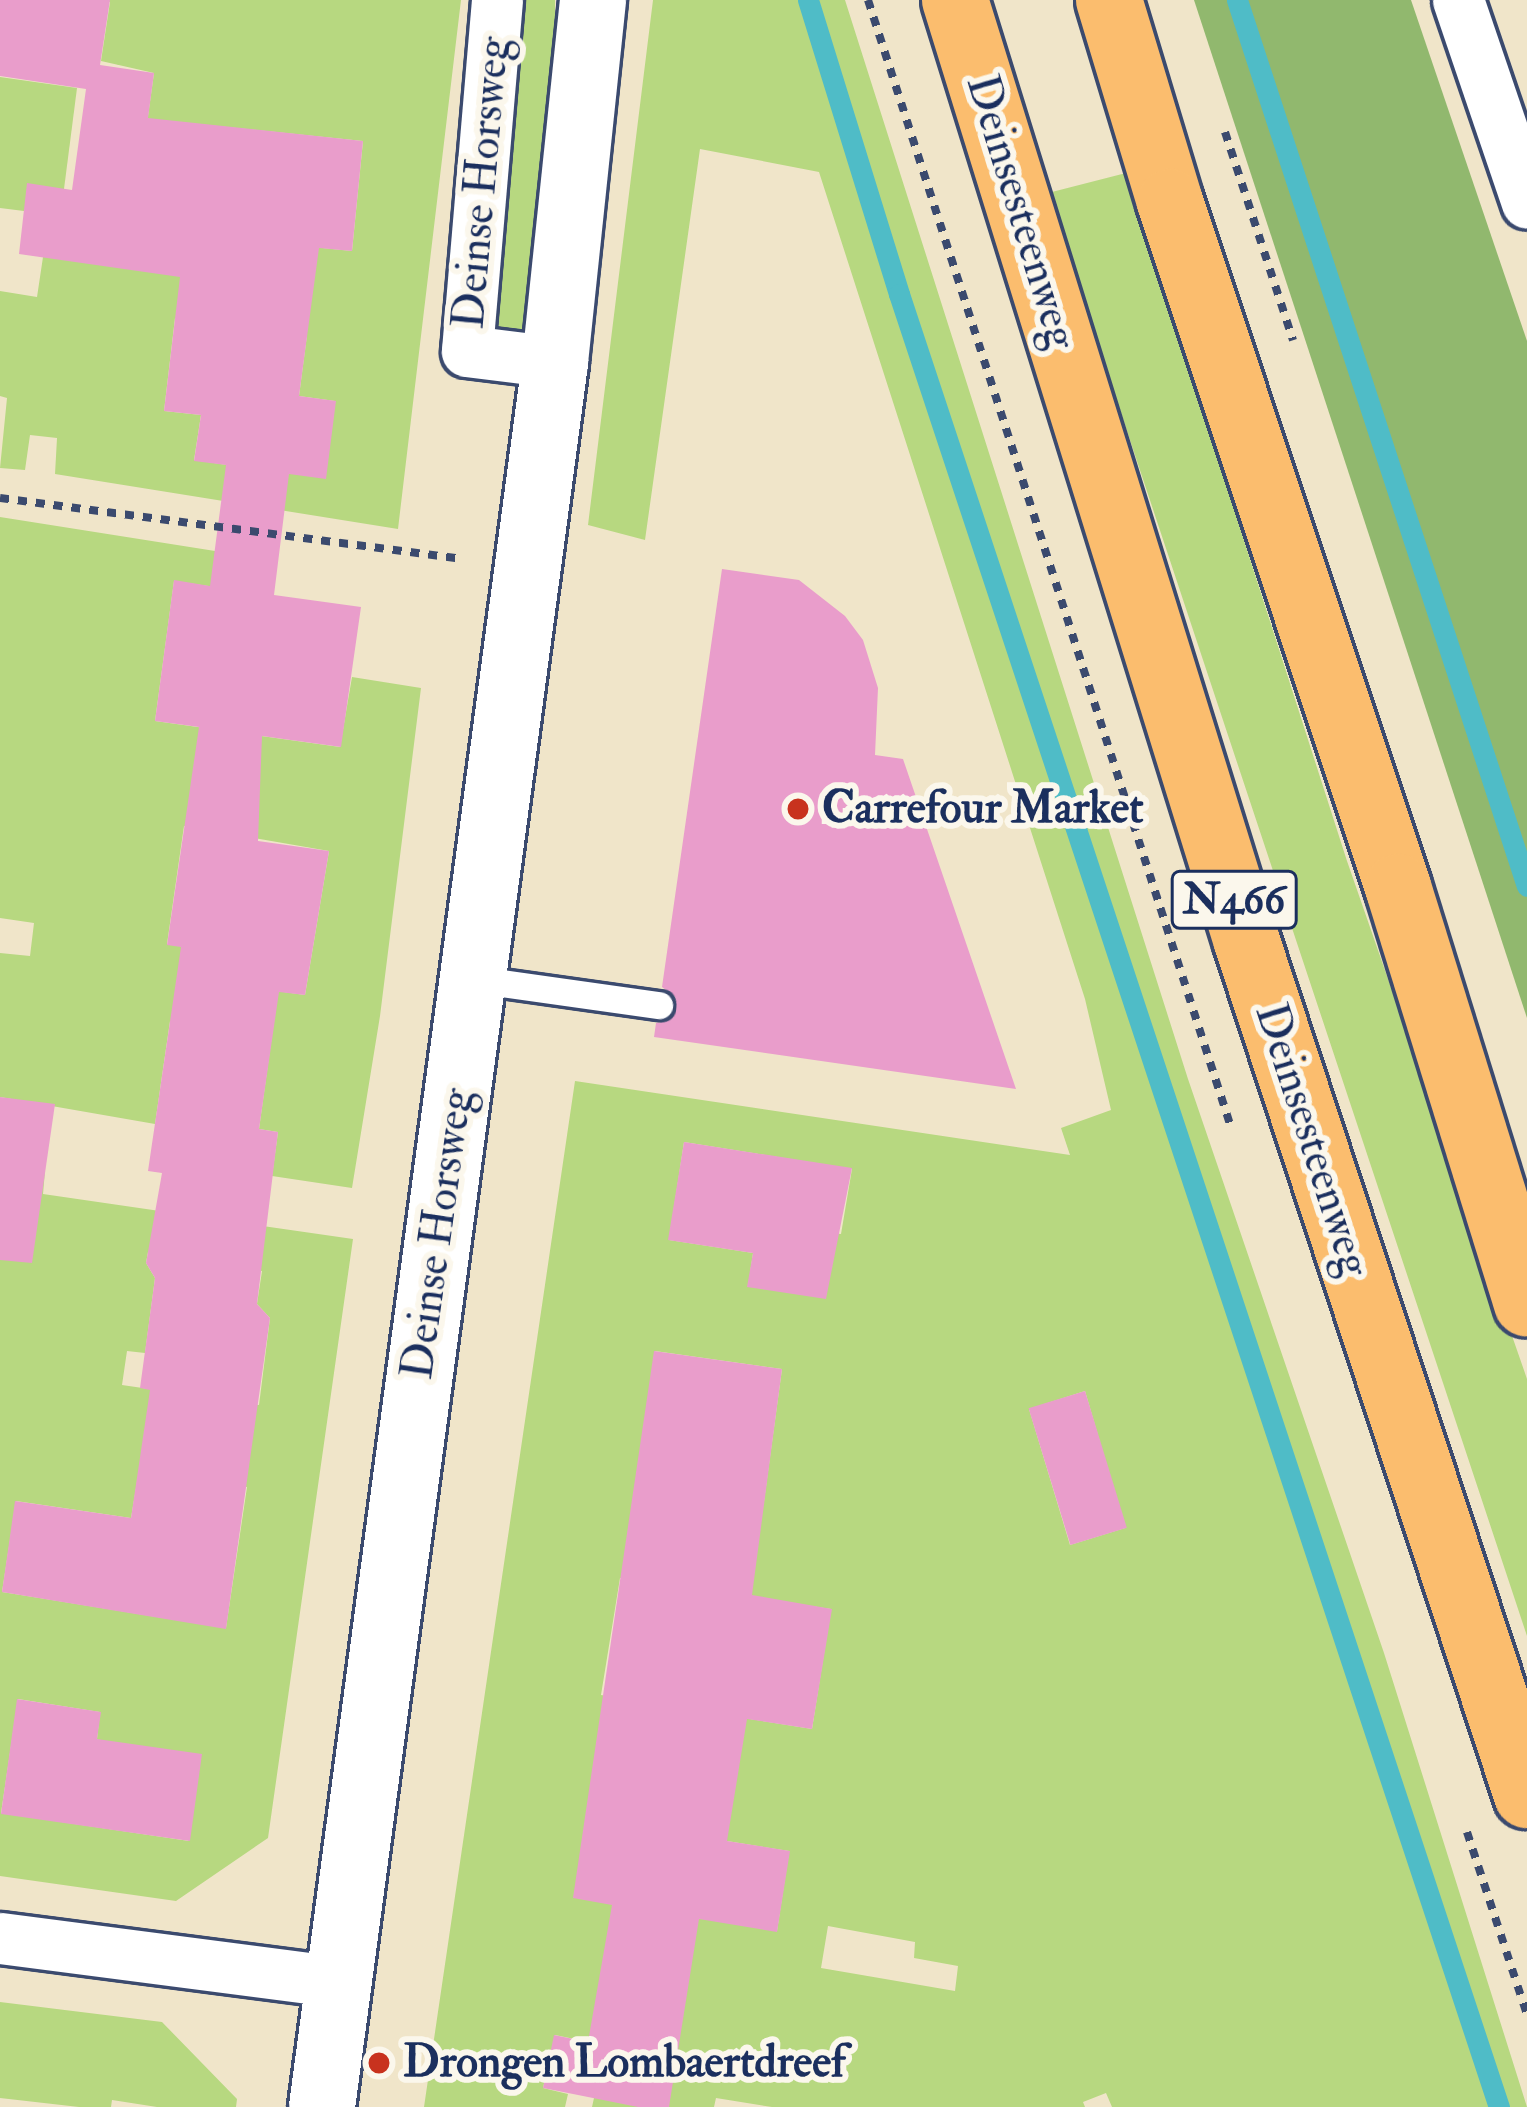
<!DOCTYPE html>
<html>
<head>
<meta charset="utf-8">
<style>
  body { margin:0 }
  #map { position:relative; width:1527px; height:2107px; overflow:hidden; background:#f0e5c9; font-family:"IM FELL Double Pica",serif }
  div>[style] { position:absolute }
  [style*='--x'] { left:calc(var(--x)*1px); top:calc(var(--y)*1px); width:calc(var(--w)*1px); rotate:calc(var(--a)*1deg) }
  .green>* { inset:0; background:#b7d880; transform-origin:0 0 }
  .forest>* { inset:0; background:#91b86e }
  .stream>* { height:21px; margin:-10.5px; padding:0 10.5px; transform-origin:10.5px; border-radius:10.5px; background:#4fbcc7 }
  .building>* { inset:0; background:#e99dcb; transform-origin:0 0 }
  .path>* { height:8px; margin-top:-4px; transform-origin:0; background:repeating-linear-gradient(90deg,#3b4a6e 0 9px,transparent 0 18px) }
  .roads { filter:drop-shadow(3px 0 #3b4a6e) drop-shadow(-3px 0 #3b4a6e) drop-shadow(0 3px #3b4a6e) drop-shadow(0 -3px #3b4a6e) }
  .service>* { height:27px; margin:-13.5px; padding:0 13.5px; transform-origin:13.5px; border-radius:13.5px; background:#fff }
  .minor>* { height:51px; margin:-25.5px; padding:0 25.5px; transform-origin:25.5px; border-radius:25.5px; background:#fff }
  .tertiary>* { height:66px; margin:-33px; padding:0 33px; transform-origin:33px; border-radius:33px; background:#fff }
  .trunk>* { height:66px; margin:-33px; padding:0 33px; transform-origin:33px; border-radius:33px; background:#fbbd6e }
  .dots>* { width:33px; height:33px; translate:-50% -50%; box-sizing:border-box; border:6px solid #fbf7ec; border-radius:50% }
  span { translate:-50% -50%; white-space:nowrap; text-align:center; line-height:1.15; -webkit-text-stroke:12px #fbf7ec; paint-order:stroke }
  .shield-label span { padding:3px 9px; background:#fbf7ec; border:3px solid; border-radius:9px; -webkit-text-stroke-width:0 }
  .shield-label { font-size:42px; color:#1b2f5e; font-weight:700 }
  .street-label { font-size:45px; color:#1b2f5e }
  .poi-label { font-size:45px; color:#1b2f5e; font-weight:700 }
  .left { translate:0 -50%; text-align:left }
</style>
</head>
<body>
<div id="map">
  <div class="green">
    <i style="clip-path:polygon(evenodd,103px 0,461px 0,398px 529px,55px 474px,57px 438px,30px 435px,25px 470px,0 468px,7px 398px,0 396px,0 291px,37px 297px,43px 257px,125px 113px,148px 116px,154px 73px,101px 61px,110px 2px,103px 0,177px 122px,363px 141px,352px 251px,166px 232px,177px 122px,103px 0,175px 318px,307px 335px,299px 396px,335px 401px,289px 474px,194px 460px,201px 415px,164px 411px,175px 318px)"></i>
    <i style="left:497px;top:0;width:58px;height:352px"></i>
    <i style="clip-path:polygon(evenodd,653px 0,845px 0,1188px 1079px,1384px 1653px,1527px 2107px,1112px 2107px,1106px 2093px,1083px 2102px,1085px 2107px,772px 2107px,716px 2098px,714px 2107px,592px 2107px,594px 2098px,647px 2054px,555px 2035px,543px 2088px,568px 2094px,565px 2107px,424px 2107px,575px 1081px,1070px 1155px,1061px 1128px,1111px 1110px,1085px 999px,819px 172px,700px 149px,645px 540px,588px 525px,653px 0,684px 1142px,852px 1169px,841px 1234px,814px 1231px,748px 1287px,753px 1253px,669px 1240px,684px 1142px,653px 0,655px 1351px,782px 1369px,764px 1501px,636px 1483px,655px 1351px,653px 0,1085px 1391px,1125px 1528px,1070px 1545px,1029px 1409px,1085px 1391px,653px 0,620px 1578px,831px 1609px,812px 1729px,601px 1695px,620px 1578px,653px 0,595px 1764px,727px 1841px,789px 1851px,777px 1931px,595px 1764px,653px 0,828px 1926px,915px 1942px,914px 1958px,958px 1966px,955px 1991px,821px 1968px,828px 1926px)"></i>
    <i style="clip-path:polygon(0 77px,77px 88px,64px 189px,24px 211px,0 208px)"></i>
    <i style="clip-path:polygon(1126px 173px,1347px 861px,1527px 1379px,1527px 1636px,1048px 193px)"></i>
    <i style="clip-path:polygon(evenodd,0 517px,253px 557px,249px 592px,174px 581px,155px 721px,340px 747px,352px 677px,421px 688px,380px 1016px,352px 1188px,272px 1176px,278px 1132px,259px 1129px,272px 1035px,170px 1021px,155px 1124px,0 1097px,0 953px,30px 956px,34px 923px,0 918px,0 517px,184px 826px,329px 851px,305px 995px,227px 984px,230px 954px,167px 944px,184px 826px)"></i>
    <i style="clip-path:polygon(evenodd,0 1165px,45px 1171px,43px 1194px,353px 1239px,268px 1838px,176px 1901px,0 1876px,0 1165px,148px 1252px,262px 1271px,257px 1304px,270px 1318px,259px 1405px,122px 1385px,127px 1351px,145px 1353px,155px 1278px,146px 1263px,148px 1252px,0 1165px,139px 1470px,247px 1487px,226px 1628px,2px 1592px,16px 1501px,131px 1518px,139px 1470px,0 1165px,18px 1699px,100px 1712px,97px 1739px,189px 1841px,1px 1813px,18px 1699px)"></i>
    <i style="clip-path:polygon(0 2002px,162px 2022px,237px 2099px,236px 2107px,157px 2107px,112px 2100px,111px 2107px,79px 2107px,0 2098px)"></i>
  </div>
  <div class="forest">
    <i style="clip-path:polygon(1194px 0,1411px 0,1527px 341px,1527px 1018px)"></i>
  </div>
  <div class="stream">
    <i style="--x:808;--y:0;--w:308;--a:72.8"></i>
    <i style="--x:899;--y:294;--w:1910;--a:71.69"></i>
    <i style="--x:1237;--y:0;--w:932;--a:71.88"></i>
  </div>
  <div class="building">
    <i style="clip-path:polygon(0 0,110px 0,100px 65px,154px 73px,148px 118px,363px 141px,352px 251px,319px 248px,299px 396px,336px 401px,326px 479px,289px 474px,274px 595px,361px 607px,341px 747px,262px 736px,258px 841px,329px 851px,305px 995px,279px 992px,259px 1129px,278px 1132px,257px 1304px,270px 1318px,226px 1629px,2px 1592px,15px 1501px,131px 1518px,150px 1390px,140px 1388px,155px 1278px,146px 1263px,162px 1173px,148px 1171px,181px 947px,167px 945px,199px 727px,155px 721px,174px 580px,210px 586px,226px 465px,194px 461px,201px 415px,164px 411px,180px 277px,19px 254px,27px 183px,72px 190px,86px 89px,0 76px)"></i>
    <i style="clip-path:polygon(722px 569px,799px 580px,845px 616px,863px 640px,878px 688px,875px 755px,903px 759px,1016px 1089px,654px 1037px,656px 1023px,667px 1021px,676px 1009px,675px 997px,662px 987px)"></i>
    <i style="clip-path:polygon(0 1097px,55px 1104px,32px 1263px,0 1260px)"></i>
    <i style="clip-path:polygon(684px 1142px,852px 1168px,826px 1299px,747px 1287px,753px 1253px,668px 1240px)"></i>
    <i style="clip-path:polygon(654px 1351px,782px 1369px,752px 1595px,832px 1609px,812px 1729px,747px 1719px,727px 1841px,790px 1851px,777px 1932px,699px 1919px,669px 2107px,638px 2107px,543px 2088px,554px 2035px,588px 2042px,612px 1905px,573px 1898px)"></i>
    <i style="left:1085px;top:1391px;width:143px;height:59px;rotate:73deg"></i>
    <i style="clip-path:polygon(17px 1699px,101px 1712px,97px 1739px,202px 1754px,190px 1841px,1px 1814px)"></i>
  </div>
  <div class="path">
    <i style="--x:868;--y:0;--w:1181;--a:72.15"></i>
    <i style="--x:1225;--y:132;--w:219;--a:71.9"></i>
    <i style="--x:0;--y:498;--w:465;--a:7.5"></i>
    <i style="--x:1467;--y:1832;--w:193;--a:71.8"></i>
  </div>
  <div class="roads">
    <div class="service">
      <i style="--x:473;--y:979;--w:188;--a:8"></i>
    </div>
    <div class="minor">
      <i style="--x:497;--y:0;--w:352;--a:94.9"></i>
      <i style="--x:467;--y:351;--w:89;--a:7.1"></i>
      <i style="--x:1458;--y:0;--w:214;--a:71.2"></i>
      <i style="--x:0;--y:1938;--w:340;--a:7.4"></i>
    </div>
    <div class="tertiary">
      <i style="--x:322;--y:2107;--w:1760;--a:-82.39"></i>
      <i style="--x:555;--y:362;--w:364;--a:-84"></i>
    </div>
    <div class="trunk">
      <i style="--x:955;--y:0;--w:986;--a:72.78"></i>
      <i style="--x:1247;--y:942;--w:898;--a:71.83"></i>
      <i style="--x:1109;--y:0;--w:211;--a:73.2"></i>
      <i style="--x:1170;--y:202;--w:722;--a:71.59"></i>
      <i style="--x:1398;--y:887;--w:436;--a:72.8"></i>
    </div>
  </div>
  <div class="dots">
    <i style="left:798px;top:809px;background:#c8321e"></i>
    <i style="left:379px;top:2063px;background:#c8321e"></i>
  </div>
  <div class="shield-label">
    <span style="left:1234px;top:900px">N466</span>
  </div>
  <div class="street-label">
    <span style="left:482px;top:183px;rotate:-85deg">Deinse Horsweg</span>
    <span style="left:1021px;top:212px;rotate:73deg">Deinsesteenweg</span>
    <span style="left:1312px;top:1140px;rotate:72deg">Deinsesteenweg</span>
    <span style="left:438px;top:1234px;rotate:-82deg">Deinse Horsweg</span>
  </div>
  <div class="poi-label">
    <span class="left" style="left:822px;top:809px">Carrefour Market</span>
    <span class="left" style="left:403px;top:2063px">Drongen Lombaertdreef</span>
  </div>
</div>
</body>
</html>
